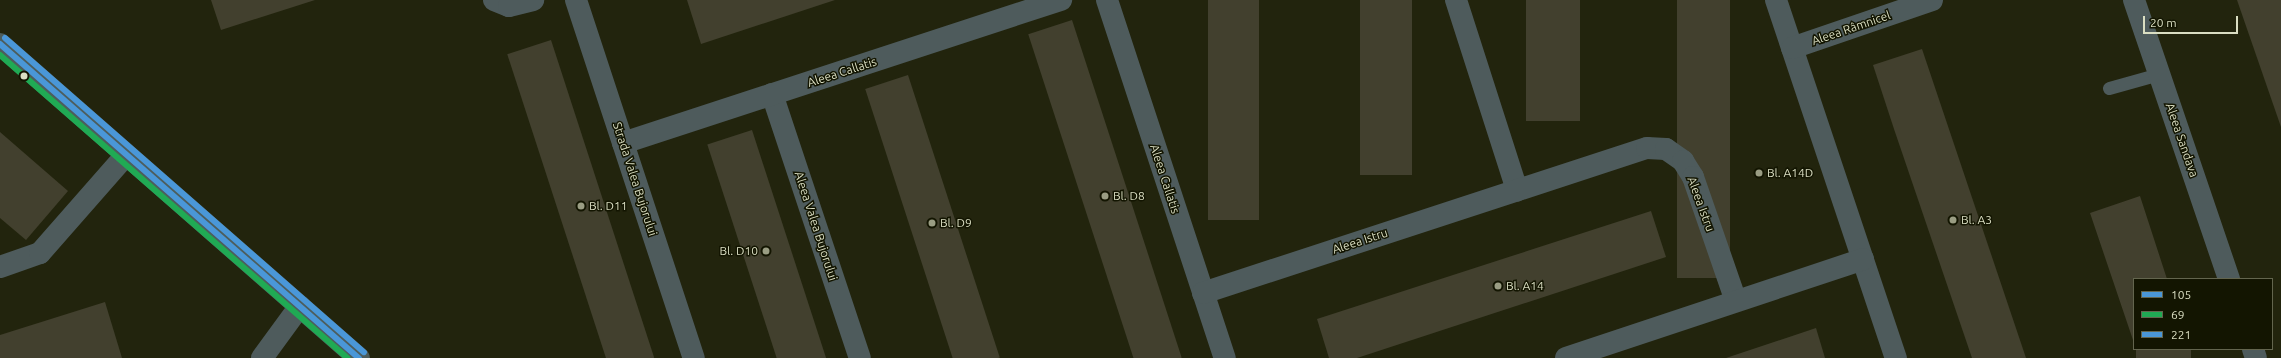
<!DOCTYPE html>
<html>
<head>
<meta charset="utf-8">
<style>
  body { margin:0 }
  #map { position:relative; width:2281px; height:358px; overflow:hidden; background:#22240d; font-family:Ubuntu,sans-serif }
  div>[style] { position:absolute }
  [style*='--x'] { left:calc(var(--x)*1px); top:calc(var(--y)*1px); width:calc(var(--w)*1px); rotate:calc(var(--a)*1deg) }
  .building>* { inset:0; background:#42402e; transform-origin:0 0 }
  .service>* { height:13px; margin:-6.5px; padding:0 6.5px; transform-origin:6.5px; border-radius:6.5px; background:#4e5b5c }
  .minor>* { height:22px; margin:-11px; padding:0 11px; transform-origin:11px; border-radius:11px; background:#4e5b5c }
  .secondary>* { height:22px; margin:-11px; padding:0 11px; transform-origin:11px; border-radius:11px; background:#4d5d5c }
  .bus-1>* { height:6px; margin:-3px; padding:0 3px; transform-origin:3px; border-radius:3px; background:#4a97d8 }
  .bus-2>* { height:6px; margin:-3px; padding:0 3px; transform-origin:3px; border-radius:3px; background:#20aa54 }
  .bus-3>* { height:6px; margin:-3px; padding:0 3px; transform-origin:3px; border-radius:3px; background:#4a97d8 }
  .dots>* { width:11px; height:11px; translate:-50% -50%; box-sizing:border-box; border:2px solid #131501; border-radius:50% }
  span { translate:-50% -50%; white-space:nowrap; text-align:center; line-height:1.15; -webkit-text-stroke:3px #131501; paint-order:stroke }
  .street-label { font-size:12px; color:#dadec2 }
  .poi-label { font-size:12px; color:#dadec2 }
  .left { translate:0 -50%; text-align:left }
  .right { translate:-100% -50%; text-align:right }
  .legend { position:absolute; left:2133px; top:278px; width:140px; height:72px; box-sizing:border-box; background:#131501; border:1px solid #63654e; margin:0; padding:5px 7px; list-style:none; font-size:12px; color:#dadec2 }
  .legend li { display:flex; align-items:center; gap:8px; height:20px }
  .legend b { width:20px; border:1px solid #63654e }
  .scale { position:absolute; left:2143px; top:16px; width:95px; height:18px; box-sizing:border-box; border:2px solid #dadec2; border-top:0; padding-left:5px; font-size:12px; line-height:14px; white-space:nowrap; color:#dadec2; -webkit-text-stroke:3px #131501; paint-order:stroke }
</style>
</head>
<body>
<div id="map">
  <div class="building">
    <i style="clip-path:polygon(211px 0,315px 0,221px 30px)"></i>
    <i style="clip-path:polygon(687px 0,835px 0,701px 44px)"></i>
    <i style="left:1208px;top:0;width:51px;height:220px"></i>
    <i style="left:1360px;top:0;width:52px;height:175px"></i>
    <i style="left:1526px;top:0;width:54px;height:121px"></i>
    <i style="left:1677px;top:0;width:53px;height:278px"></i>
    <i style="clip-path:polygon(2237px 0,2281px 0,2281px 127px)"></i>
    <i style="left:1072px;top:20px;width:355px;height:46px;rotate:72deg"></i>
    <i style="left:551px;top:40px;width:334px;height:46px;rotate:72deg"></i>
    <i style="clip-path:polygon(1922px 49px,2026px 358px,1972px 358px,1894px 129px,1873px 65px)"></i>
    <i style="left:908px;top:75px;width:297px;height:45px;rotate:72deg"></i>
    <i style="left:752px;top:130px;width:240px;height:47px;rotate:72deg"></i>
    <i style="clip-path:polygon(0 132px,68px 191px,26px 240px,0 218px)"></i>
    <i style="clip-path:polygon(2140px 196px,2167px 279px,2134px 279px,2134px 343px,2090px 213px)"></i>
    <i style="clip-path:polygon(1651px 211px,1666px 257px,1357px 358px,1329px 358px,1317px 319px)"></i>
    <i style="clip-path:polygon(105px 302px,122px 358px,0 358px,0 335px)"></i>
    <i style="clip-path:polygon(1816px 328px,1825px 358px,1726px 358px)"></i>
    <i style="left:2136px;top:349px;width:55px;height:9px"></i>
  </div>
  <div class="service">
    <i style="--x:2109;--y:88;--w:52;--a:-15.6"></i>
  </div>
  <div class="minor">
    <i style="--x:494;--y:0;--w:16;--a:22"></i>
    <i style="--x:509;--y:6;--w:25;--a:-14"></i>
    <i style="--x:576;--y:0;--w:377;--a:71.8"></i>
    <i style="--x:1107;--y:0;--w:377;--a:71.8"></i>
    <i style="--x:1456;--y:0;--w:200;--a:72.2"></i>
    <i style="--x:1776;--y:0;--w:378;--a:71.5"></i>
    <i style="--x:2134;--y:0;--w:295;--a:71.2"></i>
    <i style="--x:1792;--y:48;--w:148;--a:-18.9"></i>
    <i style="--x:772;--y:94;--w:278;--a:71.6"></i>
    <i style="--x:623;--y:143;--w:461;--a:-18.1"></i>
    <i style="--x:0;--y:267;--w:42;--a:-19.3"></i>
    <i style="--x:40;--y:253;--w:130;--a:-48.7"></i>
    <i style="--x:1203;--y:293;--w:467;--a:-18.1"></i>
    <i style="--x:1647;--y:148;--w:19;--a:3"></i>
    <i style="--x:1666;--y:149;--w:21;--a:35"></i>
    <i style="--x:1683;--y:161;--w:19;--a:58"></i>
    <i style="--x:1693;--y:177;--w:131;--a:70.9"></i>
    <i style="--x:2253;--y:349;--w:9;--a:72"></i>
    <i style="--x:262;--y:358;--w:64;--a:-53.8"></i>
    <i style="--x:1566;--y:358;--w:313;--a:-18.4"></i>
  </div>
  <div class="secondary">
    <i style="--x:0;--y:44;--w:477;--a:41.2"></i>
  </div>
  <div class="bus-1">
    <i style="--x:0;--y:44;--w:477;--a:41.2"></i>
  </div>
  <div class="bus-2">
    <i style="--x:0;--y:55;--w:461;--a:41.1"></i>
  </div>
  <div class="bus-3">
    <i style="--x:5;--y:38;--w:477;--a:41.2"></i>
  </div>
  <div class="dots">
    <i style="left:24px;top:76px;background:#dadec2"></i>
    <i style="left:1759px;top:173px;background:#9a9d83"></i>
    <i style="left:1105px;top:196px;background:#9a9d83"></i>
    <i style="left:581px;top:206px;background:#9a9d83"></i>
    <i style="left:1953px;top:220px;background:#9a9d83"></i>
    <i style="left:932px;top:223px;background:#9a9d83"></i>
    <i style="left:766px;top:251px;background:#9a9d83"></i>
    <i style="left:1498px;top:286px;background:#9a9d83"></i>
  </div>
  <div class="street-label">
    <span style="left:1851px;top:28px;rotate:-19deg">Aleea Râmnicel</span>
    <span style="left:842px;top:72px;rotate:-18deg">Aleea Callatis</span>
    <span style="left:2182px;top:140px;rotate:71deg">Aleea Sandava</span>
    <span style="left:635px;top:179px;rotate:72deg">Strada Valea Bujorului</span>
    <span style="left:1165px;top:179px;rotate:72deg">Aleea Callatis</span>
    <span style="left:1701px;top:204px;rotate:70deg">Aleea Istru</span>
    <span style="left:816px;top:226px;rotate:72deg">Aleea Valea Bujorului</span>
    <span style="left:1360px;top:241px;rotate:-18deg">Aleea Istru</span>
  </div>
  <div class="poi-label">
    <span class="left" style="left:1767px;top:173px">Bl. A14D</span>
    <span class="left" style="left:1113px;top:196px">Bl. D8</span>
    <span class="left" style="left:589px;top:206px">Bl. D11</span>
    <span class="left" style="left:1961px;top:220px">Bl. A3</span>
    <span class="left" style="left:940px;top:223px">Bl. D9</span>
    <span class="right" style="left:758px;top:251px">Bl. D10</span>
    <span class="left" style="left:1506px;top:286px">Bl. A14</span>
  </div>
  <ul class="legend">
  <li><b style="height:5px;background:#4a97d8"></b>105</li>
  <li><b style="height:5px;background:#20aa54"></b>69</li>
  <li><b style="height:5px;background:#4a97d8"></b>221</li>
  </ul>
  <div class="scale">20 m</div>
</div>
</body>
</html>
